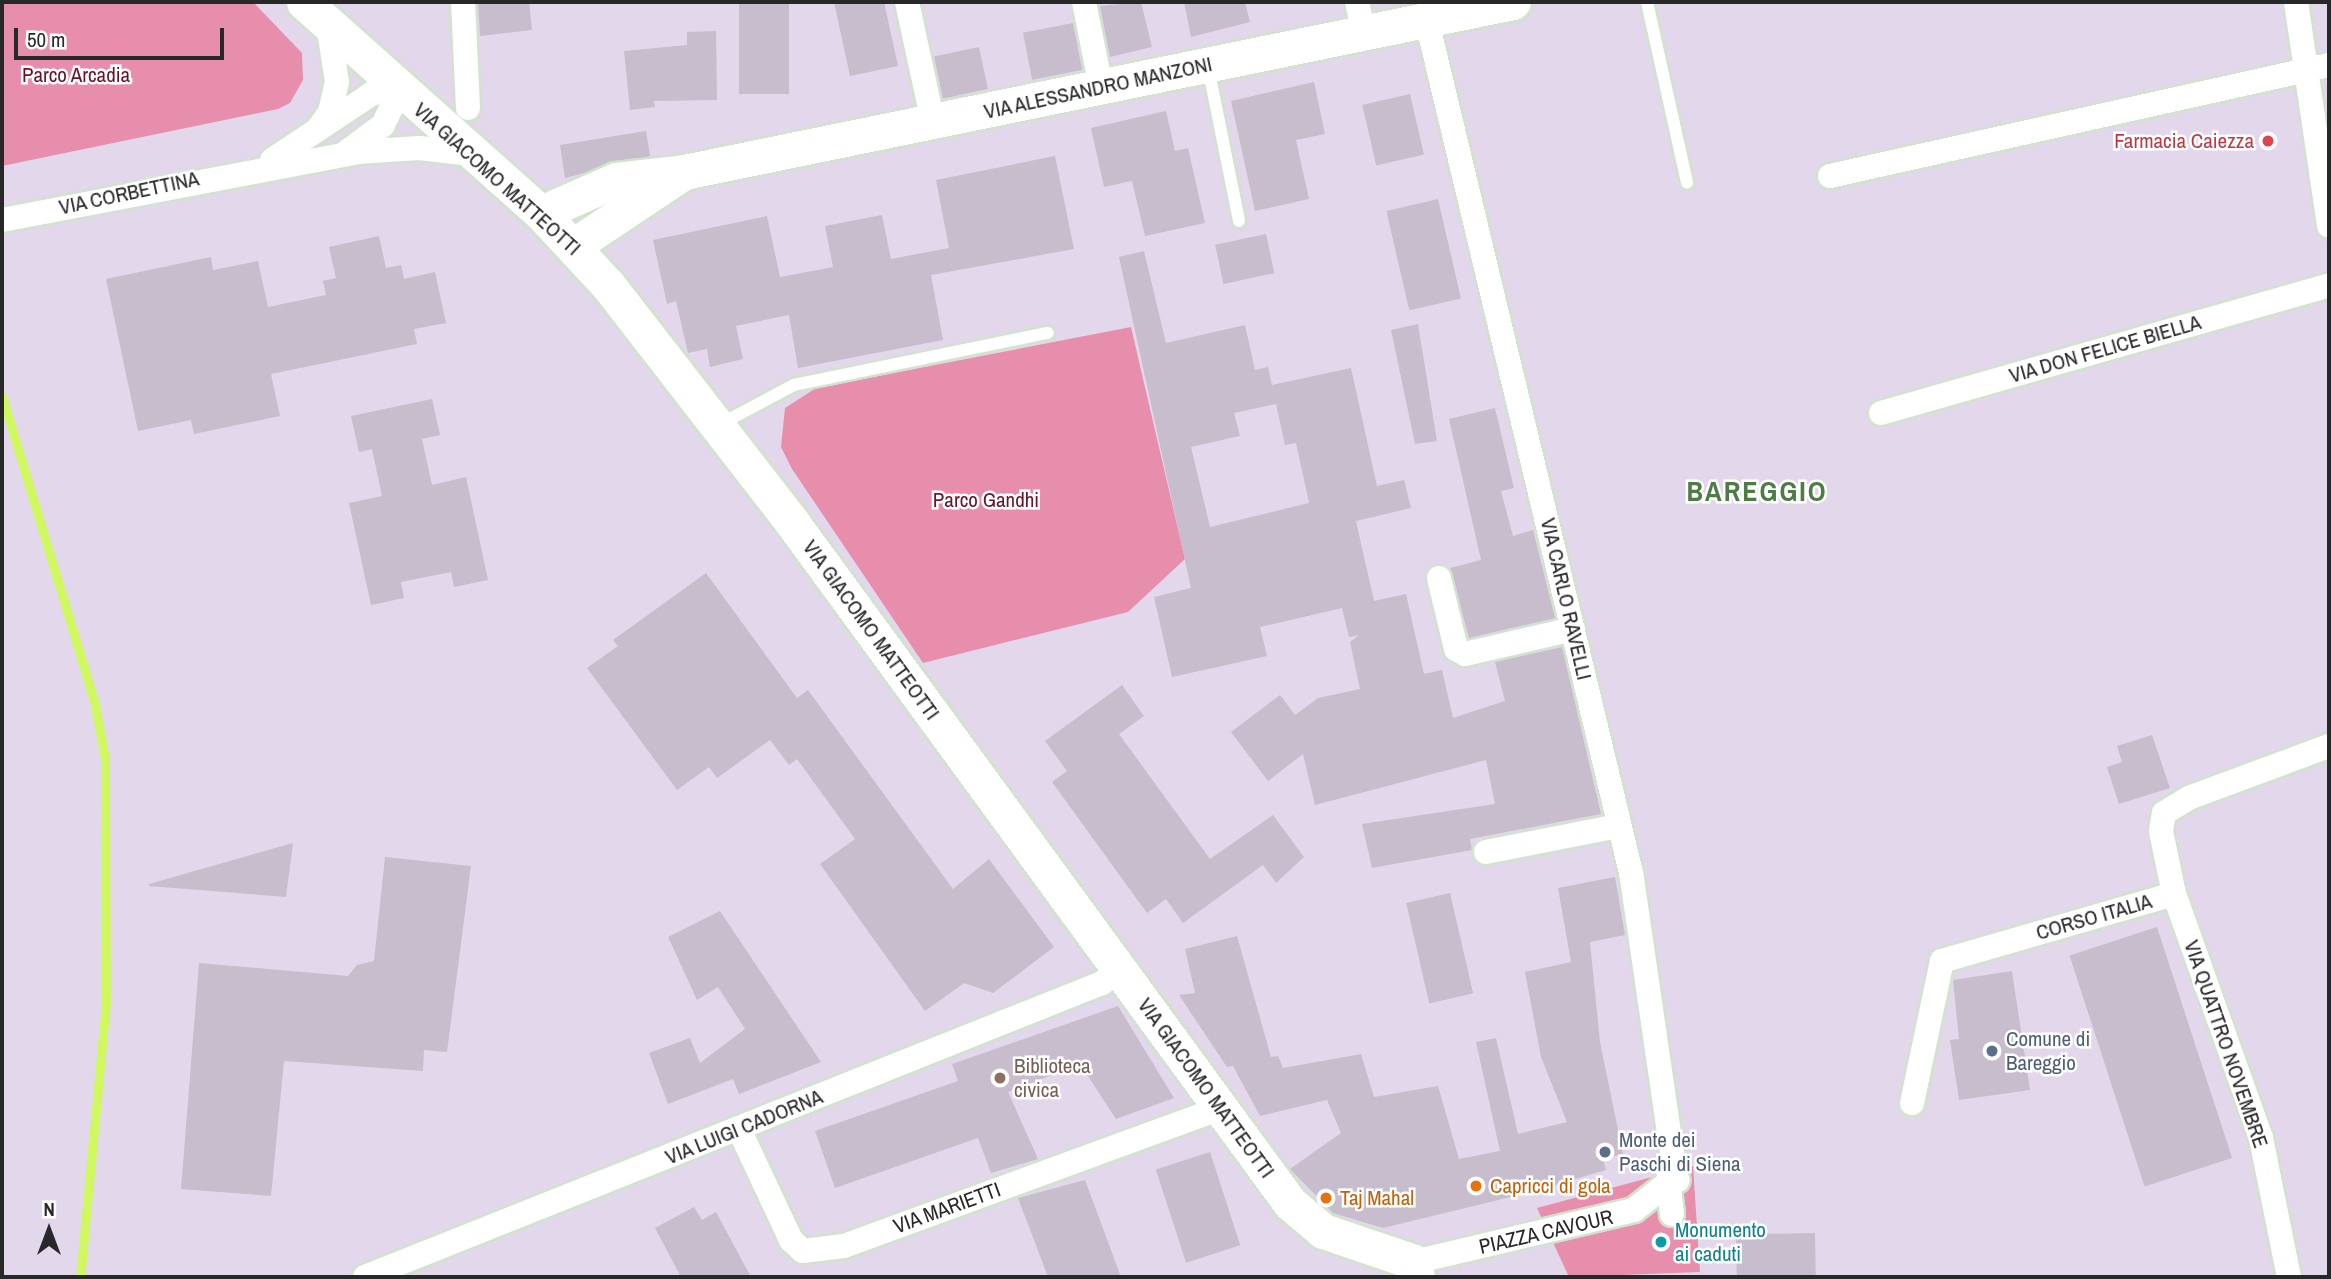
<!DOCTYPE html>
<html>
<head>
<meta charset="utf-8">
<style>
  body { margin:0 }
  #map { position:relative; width:2331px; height:1279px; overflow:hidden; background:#e3d7ec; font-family:"Archivo Narrow",sans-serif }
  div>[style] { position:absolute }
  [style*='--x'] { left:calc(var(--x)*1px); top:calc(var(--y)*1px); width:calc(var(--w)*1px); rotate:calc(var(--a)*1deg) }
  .green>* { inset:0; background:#e88ead }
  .stream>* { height:9px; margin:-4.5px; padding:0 4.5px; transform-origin:4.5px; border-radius:4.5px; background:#d0f95f }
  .building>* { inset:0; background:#c7bdcd; transform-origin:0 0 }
  .roads { filter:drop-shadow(2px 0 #d1e3cd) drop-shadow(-2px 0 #d1e3cd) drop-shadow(0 2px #d1e3cd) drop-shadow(0 -2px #d1e3cd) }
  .lane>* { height:12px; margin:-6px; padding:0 6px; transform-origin:6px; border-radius:6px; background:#fff }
  .street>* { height:24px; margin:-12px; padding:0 12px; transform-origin:12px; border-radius:12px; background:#fff }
  .secondary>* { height:35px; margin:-17.5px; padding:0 17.5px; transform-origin:17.5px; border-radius:17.5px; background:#fff }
  .dots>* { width:19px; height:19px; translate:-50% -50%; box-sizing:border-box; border:4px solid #fff; border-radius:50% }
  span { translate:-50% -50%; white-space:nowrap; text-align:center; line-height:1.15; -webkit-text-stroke:5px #fff; paint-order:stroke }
  .park-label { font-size:21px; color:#691325 }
  .street-label { font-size:21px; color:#282828 }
  .health-label { font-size:21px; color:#be3a42 }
  .right { translate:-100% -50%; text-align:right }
  .service-label { font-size:21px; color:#4e5e75 }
  .left { translate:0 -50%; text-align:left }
  .education-label { font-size:21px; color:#785e54 }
  .food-label { font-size:21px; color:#c56008 }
  .culture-label { font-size:21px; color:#0d838f }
  .district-label { font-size:28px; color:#4e7c45; font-weight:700; letter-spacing:2px }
  .frame { position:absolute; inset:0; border:4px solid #282828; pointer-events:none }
  .north { position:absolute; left:14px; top:1195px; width:70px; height:70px; -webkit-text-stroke:5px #fff; paint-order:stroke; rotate:0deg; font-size:19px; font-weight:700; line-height:28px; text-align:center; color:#282828 }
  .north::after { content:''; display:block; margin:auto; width:24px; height:32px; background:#282828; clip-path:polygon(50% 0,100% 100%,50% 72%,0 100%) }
  .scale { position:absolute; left:14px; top:28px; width:210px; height:32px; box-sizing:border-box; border:4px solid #282828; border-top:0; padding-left:9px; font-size:21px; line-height:24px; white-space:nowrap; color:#282828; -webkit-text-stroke:5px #fff; paint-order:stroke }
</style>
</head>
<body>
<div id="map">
  <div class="green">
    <i style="clip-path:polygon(2px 2px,253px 2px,302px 53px,303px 80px,290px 103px,278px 109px,2px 166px)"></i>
    <i style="clip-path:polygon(1131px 327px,1185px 559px,1128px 612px,923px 663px,792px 469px,781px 447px,785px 408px,816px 388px)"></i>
    <i style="clip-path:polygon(1693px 1166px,1700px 1272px,1569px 1277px,1537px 1208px)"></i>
  </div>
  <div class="stream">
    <i style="--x:2;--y:396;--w:323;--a:73.2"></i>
    <i style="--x:95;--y:705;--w:55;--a:79.5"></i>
    <i style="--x:105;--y:759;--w:244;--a:89.8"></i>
    <i style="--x:106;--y:1003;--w:275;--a:95.4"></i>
  </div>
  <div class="building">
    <i style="clip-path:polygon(478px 2px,529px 2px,532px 30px,480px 36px)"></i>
    <i style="left:739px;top:2px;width:50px;height:92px"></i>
    <i style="clip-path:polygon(834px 2px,884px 2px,898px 66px,850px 76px)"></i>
    <i style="clip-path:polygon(1141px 2px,1152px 47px,1110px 57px,1100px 6px)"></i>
    <i style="clip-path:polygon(1184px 2px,1245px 2px,1250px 22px,1191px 37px)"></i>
    <i style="left:1073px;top:23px;width:48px;height:51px;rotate:79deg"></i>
    <i style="clip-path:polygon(716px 31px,717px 100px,654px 101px,655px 107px,630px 110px,624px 51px,687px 45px,687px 32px)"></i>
    <i style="left:979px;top:47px;width:43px;height:46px;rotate:78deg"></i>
    <i style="clip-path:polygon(1314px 82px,1325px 134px,1296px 140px,1309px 199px,1255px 211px,1231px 101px)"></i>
    <i style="left:1410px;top:94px;width:62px;height:49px;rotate:77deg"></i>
    <i style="clip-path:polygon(1166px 111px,1175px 151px,1188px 148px,1205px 223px,1145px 236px,1132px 181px,1104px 187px,1091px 128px)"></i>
    <i style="clip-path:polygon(646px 131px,650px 156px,565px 178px,560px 145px)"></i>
    <i style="clip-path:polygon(1055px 156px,1074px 249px,931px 275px,943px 340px,798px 368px,789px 315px,736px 326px,743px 359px,710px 367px,707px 349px,688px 353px,676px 301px,667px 304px,653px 240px,767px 216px,780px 277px,833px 267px,825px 226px,882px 215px,891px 259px,949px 248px,936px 180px)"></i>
    <i style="left:1438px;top:199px;width:102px;height:53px;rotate:77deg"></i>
    <i style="left:1266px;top:234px;width:40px;height:52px;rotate:78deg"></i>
    <i style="clip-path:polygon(379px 236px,386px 268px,401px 265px,404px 279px,435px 272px,446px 323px,414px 329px,417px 344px,271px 374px,280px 416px,194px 434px,191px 420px,138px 431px,106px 279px,211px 257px,213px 270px,258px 261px,268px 307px,326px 295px,323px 281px,336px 278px,329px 247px)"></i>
    <i style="clip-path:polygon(evenodd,1144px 251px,1166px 343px,1245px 325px,1255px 370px,1268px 367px,1276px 404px,1272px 385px,1351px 368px,1377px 486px,1404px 480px,1411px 508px,1356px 521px,1374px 601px,1406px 594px,1424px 674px,1442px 670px,1453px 718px,1505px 701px,1495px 662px,1562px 647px,1601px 814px,1470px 839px,1472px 850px,1372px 868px,1362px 824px,1495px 804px,1486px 760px,1315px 805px,1303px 754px,1268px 781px,1231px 732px,1280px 695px,1295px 715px,1318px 698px,1360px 689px,1350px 642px,1359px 635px,1349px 637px,1342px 608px,1260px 627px,1267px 656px,1172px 677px,1154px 597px,1191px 588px,1119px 257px,1144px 251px,1276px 404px,1285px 445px,1296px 443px,1309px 503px,1210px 527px,1191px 447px,1240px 436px,1234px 413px,1276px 404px)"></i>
    <i style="clip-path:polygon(1418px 324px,1437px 441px,1415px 444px,1391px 330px)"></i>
    <i style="clip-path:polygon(432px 399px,440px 435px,422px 439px,432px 485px,466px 477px,488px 580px,454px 587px,451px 572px,401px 582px,404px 598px,371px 605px,349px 503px,382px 496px,372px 449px,359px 452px,351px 416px)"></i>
    <i style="clip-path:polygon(1495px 408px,1514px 488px,1501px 491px,1513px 536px,1533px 530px,1555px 618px,1469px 638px,1450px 568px,1481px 560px,1449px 419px)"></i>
    <i style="clip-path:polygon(706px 573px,797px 698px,808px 690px,953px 889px,989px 859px,1054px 947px,993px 993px,964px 983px,925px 1011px,820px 864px,855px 839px,797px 759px,789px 765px,770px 740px,717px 778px,709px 767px,677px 790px,587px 668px,618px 646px,613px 640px)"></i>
    <i style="clip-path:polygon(1122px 685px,1144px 716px,1119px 734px,1210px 859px,1273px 815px,1304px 857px,1276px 883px,1263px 865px,1183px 923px,1166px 899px,1147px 913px,1052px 782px,1067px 771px,1045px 741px)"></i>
    <i style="clip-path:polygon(2152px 735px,2170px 788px,2119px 804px,2107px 767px,2122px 762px,2117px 746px)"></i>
    <i style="clip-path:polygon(293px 843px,286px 897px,149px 886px,149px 884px)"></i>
    <i style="clip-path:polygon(385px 857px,471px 866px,447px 1052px,424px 1050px,423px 1071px,284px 1061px,271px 1196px,181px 1189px,199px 963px,348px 976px,357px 965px,374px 961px)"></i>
    <i style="clip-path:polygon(1615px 877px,1625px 935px,1590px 942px,1600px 1042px,1623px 1154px,1603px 1159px,1606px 1170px,1531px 1192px,1383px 1228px,1333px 1213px,1290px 1169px,1341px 1133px,1327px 1100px,1260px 1116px,1233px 1066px,1227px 1067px,1179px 995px,1195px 993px,1185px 949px,1237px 936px,1271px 1057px,1278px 1056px,1283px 1068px,1361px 1054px,1374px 1097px,1438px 1086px,1459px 1159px,1500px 1151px,1476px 1042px,1496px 1038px,1518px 1134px,1567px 1122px,1541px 1057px,1525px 972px,1571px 962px,1558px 888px)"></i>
    <i style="left:1450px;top:893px;width:103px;height:45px;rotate:77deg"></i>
    <i style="clip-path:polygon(720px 911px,821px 1062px,739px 1094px,733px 1079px,668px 1104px,649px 1053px,690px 1038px,700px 1063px,745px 1029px,718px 987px,697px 1000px,668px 937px)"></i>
    <i style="left:2157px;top:927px;width:243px;height:92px;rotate:72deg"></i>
    <i style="clip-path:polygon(2012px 971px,2030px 1090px,1959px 1100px,1950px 1040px,1959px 1039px,1953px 980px)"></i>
    <i style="clip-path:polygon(1118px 1006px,1174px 1098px,1116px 1119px,1080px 1064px,1008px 1092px,1038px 1159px,991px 1173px,978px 1138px,835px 1188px,815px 1131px,958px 1081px,952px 1064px)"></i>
    <i style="left:1210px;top:1152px;width:98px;height:57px;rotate:72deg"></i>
    <i style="clip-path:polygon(1085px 1180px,1121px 1277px,1048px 1277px,1018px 1198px)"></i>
    <i style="clip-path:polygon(694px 1207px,702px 1220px,716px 1212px,751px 1277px,681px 1277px,655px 1228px)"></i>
    <i style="left:1815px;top:1233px;width:44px;height:79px;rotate:89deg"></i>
  </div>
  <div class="roads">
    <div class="lane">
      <i style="--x:1647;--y:2;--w:185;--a:77.5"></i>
      <i style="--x:1208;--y:67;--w:157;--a:78.6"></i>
      <i style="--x:719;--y:425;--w:85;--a:-28.1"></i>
      <i style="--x:794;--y:385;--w:259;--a:-11.6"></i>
    </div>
    <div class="street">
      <i style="--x:463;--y:2;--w:106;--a:87.3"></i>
      <i style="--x:907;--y:2;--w:123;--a:77.8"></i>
      <i style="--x:1084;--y:2;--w:87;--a:78.7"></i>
      <i style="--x:1357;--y:2;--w:33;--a:78"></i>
      <i style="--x:2296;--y:2;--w:226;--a:81.6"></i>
      <i style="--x:318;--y:129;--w:21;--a:-55"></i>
      <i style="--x:330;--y:112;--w:31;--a:-77"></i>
      <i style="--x:337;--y:82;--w:59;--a:-98.8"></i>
      <i style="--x:272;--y:160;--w:121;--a:-33.6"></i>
      <i style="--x:373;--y:93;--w:27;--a:-6"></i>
      <i style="--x:400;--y:90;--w:39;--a:116"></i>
      <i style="--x:383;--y:125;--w:44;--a:143.4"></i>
      <i style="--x:1830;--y:176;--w:511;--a:-12.54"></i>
      <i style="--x:2;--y:220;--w:361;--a:-10.8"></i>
      <i style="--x:357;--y:152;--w:62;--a:-3.7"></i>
      <i style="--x:419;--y:148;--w:53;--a:6.5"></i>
      <i style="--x:1881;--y:413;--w:466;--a:-15.9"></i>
      <i style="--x:1439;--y:578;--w:73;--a:76.5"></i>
      <i style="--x:1456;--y:649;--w:10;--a:29"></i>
      <i style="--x:1465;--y:654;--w:111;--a:-13"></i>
      <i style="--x:1486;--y:852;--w:136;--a:-11.1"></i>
      <i style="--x:1912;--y:1103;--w:145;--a:-78.1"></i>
      <i style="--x:1942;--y:961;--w:241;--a:-16.1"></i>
      <i style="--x:739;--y:1129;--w:123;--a:64.9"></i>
      <i style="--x:791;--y:1240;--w:16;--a:43"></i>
      <i style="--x:803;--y:1251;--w:41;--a:-7"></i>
      <i style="--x:844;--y:1246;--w:401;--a:-20.1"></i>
      <i style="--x:1672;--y:1214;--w:31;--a:-97"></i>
      <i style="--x:1668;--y:1183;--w:10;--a:-17"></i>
      <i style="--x:1414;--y:1262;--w:226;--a:-13.3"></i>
      <i style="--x:1634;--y:1210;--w:43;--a:-38.5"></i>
      <i style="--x:1668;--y:1183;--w:30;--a:-82"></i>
      <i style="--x:1672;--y:1153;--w:283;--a:-98.3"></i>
      <i style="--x:1631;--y:873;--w:876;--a:-103.47"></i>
      <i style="--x:365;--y:1277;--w:793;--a:-21.75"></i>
      <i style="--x:1102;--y:983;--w:22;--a:-39"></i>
      <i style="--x:2289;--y:1277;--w:142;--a:-101.4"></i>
      <i style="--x:2261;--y:1138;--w:259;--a:-109.6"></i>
      <i style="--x:2174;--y:894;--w:64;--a:-101.7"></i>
      <i style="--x:2161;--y:831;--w:18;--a:-81"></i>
      <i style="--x:2164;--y:813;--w:31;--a:-31"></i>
      <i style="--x:2191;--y:797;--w:147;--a:-20.3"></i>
    </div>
    <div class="secondary">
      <i style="--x:304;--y:2;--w:317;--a:41.7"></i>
      <i style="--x:541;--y:213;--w:98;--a:47.1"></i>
      <i style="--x:608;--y:285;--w:299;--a:52.2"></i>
      <i style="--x:791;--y:521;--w:845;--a:53.81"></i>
      <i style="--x:1290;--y:1203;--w:43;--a:40.3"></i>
      <i style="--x:1323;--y:1231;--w:96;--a:18.8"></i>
      <i style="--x:1414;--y:1262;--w:15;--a:79"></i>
      <i style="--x:541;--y:213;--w:82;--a:-23.7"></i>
      <i style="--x:616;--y:180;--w:68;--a:-6.7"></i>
      <i style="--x:684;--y:172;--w:846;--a:-11.59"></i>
      <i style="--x:573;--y:246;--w:133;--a:-33.7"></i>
    </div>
  </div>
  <div class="dots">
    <i style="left:2268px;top:141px;background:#e0444e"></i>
    <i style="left:1992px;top:1051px;background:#5c6f8a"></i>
    <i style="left:1000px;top:1078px;background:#8d6e63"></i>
    <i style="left:1605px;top:1152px;background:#5c6f8a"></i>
    <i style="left:1476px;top:1186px;background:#e8710a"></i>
    <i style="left:1326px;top:1198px;background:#e8710a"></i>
    <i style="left:1661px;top:1242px;background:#0f9aa8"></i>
  </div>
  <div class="park-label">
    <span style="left:76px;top:75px">Parco Arcadia</span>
    <span style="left:986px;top:500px">Parco Gandhi</span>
  </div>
  <div class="street-label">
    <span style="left:1098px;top:88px;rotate:-12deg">VIA ALESSANDRO MANZONI</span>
    <span style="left:497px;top:179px;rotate:42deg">VIA GIACOMO MATTEOTTI</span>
    <span style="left:129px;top:193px;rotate:-12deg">VIA CORBETTINA</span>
    <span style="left:2105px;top:349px;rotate:-16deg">VIA DON FELICE BIELLA</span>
    <span style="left:1566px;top:599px;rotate:77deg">VIA CARLO RAVELLI</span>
    <span style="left:871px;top:630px;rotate:54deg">VIA GIACOMO MATTEOTTI</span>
    <span style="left:2094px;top:917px;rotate:-16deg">CORSO ITALIA</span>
    <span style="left:2226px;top:1044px;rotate:71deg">VIA QUATTRO NOVEMBRE</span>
    <span style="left:1206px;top:1088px;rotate:54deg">VIA GIACOMO MATTEOTTI</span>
    <span style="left:744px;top:1127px;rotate:-22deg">VIA LUIGI CADORNA</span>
    <span style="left:947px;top:1208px;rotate:-20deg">VIA MARIETTI</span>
    <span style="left:1546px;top:1232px;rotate:-13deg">PIAZZA CAVOUR</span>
  </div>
  <div class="health-label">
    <span class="right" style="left:2254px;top:141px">Farmacia Caiezza</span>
  </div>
  <div class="service-label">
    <span class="left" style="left:2006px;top:1051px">Comune di<br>Bareggio</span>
    <span class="left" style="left:1619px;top:1152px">Monte dei<br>Paschi di Siena</span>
  </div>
  <div class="education-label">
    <span class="left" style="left:1014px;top:1078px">Biblioteca<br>civica</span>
  </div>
  <div class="food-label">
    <span class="left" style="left:1490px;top:1186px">Capricci di gola</span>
    <span class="left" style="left:1340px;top:1198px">Taj Mahal</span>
  </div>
  <div class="culture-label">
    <span class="left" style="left:1675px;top:1242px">Monumento<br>ai caduti</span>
  </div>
  <div class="district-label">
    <span style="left:1757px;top:491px">BAREGGIO</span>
  </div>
  <div class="frame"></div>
  <div class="north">N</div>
  <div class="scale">50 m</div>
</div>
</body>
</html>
